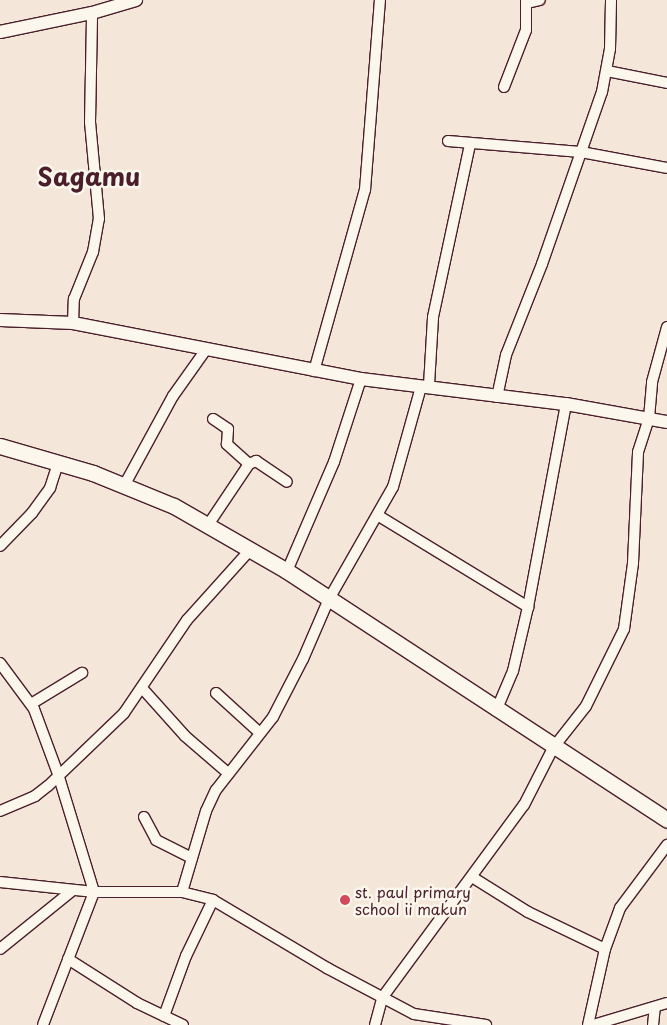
<!DOCTYPE html>
<html>
<head>
<meta charset="utf-8">
<style>
  body { margin:0 }
  #map { position:relative; width:667px; height:1025px; overflow:hidden; background:#f4e7d9; font-family:"Playpen Sans",sans-serif }
  div>[style] { position:absolute }
  [style*='--x'] { left:calc(var(--x)*1px); top:calc(var(--y)*1px); width:calc(var(--w)*1px); rotate:calc(var(--a)*1deg) }
  .roads { filter:drop-shadow(1px 0 #4a1f2b) drop-shadow(-1px 0 #4a1f2b) drop-shadow(0 1px #4a1f2b) drop-shadow(0 -1px #4a1f2b) }
  .minor>* { height:10px; margin:-5px; padding:0 5px; transform-origin:5px; border-radius:5px; background:#fbf7ec }
  .tertiary>* { height:12px; margin:-6px; padding:0 6px; transform-origin:6px; border-radius:6px; background:#fbf7ec }
  .secondary>* { height:15px; margin:-7.5px; padding:0 7.5px; transform-origin:7.5px; border-radius:7.5px; background:#fbf7ec }
  .dots>* { width:14px; height:14px; translate:-50% -50%; box-sizing:border-box; border:2px solid #fbf7ec; border-radius:50% }
  span { translate:-50% -50%; white-space:nowrap; text-align:center; line-height:1.15; -webkit-text-stroke:5px #fbf7ec; paint-order:stroke }
  .poi-label { font-size:15px; color:#4a1f2b }
  .left { translate:0 -50%; text-align:left }
  .town-label { font-size:25px; color:#4a1f2b; font-weight:700 }
</style>
</head>
<body>
<div id="map">
  <div class="roads">
    <div class="minor">
      <i style="--x:527;--y:3;--w:13;--a:-13"></i>
      <i style="--x:607;--y:71;--w:61;--a:11.3"></i>
      <i style="--x:504;--y:87;--w:61;--a:-68.9"></i>
      <i style="--x:526;--y:30;--w:30;--a:-90"></i>
      <i style="--x:448;--y:141;--w:133;--a:4.7"></i>
      <i style="--x:581;--y:152;--w:87;--a:10.5"></i>
      <i style="--x:73;--y:323;--w:24;--a:-88"></i>
      <i style="--x:74;--y:299;--w:51;--a:-68"></i>
      <i style="--x:93;--y:252;--w:34;--a:-80"></i>
      <i style="--x:99;--y:219;--w:97;--a:-95.3"></i>
      <i style="--x:90;--y:122;--w:109;--a:-88.9"></i>
      <i style="--x:314;--y:371;--w:188;--a:-74.3"></i>
      <i style="--x:365;--y:190;--w:191;--a:-85.5"></i>
      <i style="--x:429;--y:385;--w:68;--a:-86.6"></i>
      <i style="--x:433;--y:317;--w:177;--a:-77.9"></i>
      <i style="--x:497;--y:397;--w:43;--a:-77.9"></i>
      <i style="--x:506;--y:355;--w:98;--a:-68.4"></i>
      <i style="--x:542;--y:264;--w:182;--a:-70.8"></i>
      <i style="--x:602;--y:92;--w:44;--a:-79.5"></i>
      <i style="--x:610;--y:49;--w:49;--a:-88.8"></i>
      <i style="--x:249;--y:464;--w:8;--a:-23"></i>
      <i style="--x:256;--y:461;--w:37;--a:34"></i>
      <i style="--x:125;--y:484;--w:100;--a:-61.4"></i>
      <i style="--x:173;--y:396;--w:55;--a:-54.6"></i>
      <i style="--x:379;--y:516;--w:175;--a:31.4"></i>
      <i style="--x:208;--y:525;--w:73;--a:-56.1"></i>
      <i style="--x:249;--y:464;--w:30;--a:-138"></i>
      <i style="--x:227;--y:444;--w:15;--a:-86"></i>
      <i style="--x:228;--y:429;--w:18;--a:-146"></i>
      <i style="--x:0;--y:546;--w:46;--a:-45.9"></i>
      <i style="--x:32;--y:513;--w:31;--a:-54"></i>
      <i style="--x:50;--y:488;--w:26;--a:-72"></i>
      <i style="--x:287;--y:571;--w:119;--a:-66.7"></i>
      <i style="--x:334;--y:462;--w:87;--a:-72"></i>
      <i style="--x:0;--y:663;--w:57;--a:53.5"></i>
      <i style="--x:34;--y:709;--w:69;--a:69.7"></i>
      <i style="--x:58;--y:774;--w:123;--a:73"></i>
      <i style="--x:94;--y:892;--w:142;--a:111"></i>
      <i style="--x:142;--y:688;--w:64;--a:48.1"></i>
      <i style="--x:185;--y:736;--w:57;--a:40.7"></i>
      <i style="--x:216;--y:693;--w:59;--a:42.3"></i>
      <i style="--x:31;--y:704;--w:60;--a:-31.3"></i>
      <i style="--x:496;--y:711;--w:43;--a:-67"></i>
      <i style="--x:513;--y:671;--w:66;--a:-76.8"></i>
      <i style="--x:528;--y:607;--w:207;--a:-79.4"></i>
      <i style="--x:0;--y:811;--w:38;--a:-23"></i>
      <i style="--x:35;--y:796;--w:16;--a:-38"></i>
      <i style="--x:48;--y:786;--w:105;--a:-43.8"></i>
      <i style="--x:124;--y:713;--w:112;--a:-55.9"></i>
      <i style="--x:187;--y:620;--w:94;--a:-48"></i>
      <i style="--x:144;--y:817;--w:26;--a:62"></i>
      <i style="--x:156;--y:840;--w:40;--a:26.6"></i>
      <i style="--x:472;--y:877;--w:66;--a:32"></i>
      <i style="--x:528;--y:912;--w:85;--a:25.7"></i>
      <i style="--x:0;--y:882;--w:95;--a:6.1"></i>
      <i style="--x:94;--y:892;--w:88;--a:0"></i>
      <i style="--x:182;--y:892;--w:32;--a:14"></i>
      <i style="--x:213;--y:900;--w:133;--a:30.8"></i>
      <i style="--x:327;--y:968;--w:98;--a:27.9"></i>
      <i style="--x:414;--y:1014;--w:73;--a:8.7"></i>
      <i style="--x:182;--y:892;--w:84;--a:-73.5"></i>
      <i style="--x:206;--y:811;--w:23;--a:-65"></i>
      <i style="--x:216;--y:790;--w:93;--a:-52"></i>
      <i style="--x:273;--y:717;--w:65;--a:-62.7"></i>
      <i style="--x:303;--y:659;--w:65;--a:-66.6"></i>
      <i style="--x:329;--y:599;--w:129;--a:-60.3"></i>
      <i style="--x:393;--y:487;--w:104;--a:-74.4"></i>
      <i style="--x:0;--y:949;--w:94;--a:-38.9"></i>
      <i style="--x:68;--y:959;--w:82;--a:32.5"></i>
      <i style="--x:137;--y:1003;--w:51;--a:25.6"></i>
      <i style="--x:164;--y:1016;--w:64;--a:-69.9"></i>
      <i style="--x:186;--y:956;--w:62;--a:-64.3"></i>
      <i style="--x:375;--y:1025;--w:28;--a:-75"></i>
      <i style="--x:382;--y:998;--w:240;--a:-53.7"></i>
      <i style="--x:524;--y:805;--w:64;--a:-63"></i>
      <i style="--x:553;--y:748;--w:53;--a:-51.8"></i>
      <i style="--x:586;--y:706;--w:86;--a:-63.7"></i>
      <i style="--x:624;--y:629;--w:67;--a:-82.2"></i>
      <i style="--x:633;--y:563;--w:111;--a:-87.4"></i>
      <i style="--x:638;--y:452;--w:36;--a:-72"></i>
      <i style="--x:649;--y:418;--w:36;--a:-85"></i>
      <i style="--x:652;--y:382;--w:57;--a:-74.7"></i>
      <i style="--x:588;--y:1025;--w:78;--a:-77.4"></i>
      <i style="--x:605;--y:949;--w:44;--a:-69.9"></i>
      <i style="--x:620;--y:908;--w:79;--a:-53.3"></i>
      <i style="--x:593;--y:1025;--w:77;--a:-16.6"></i>
      <i style="--x:653;--y:1025;--w:18;--a:-84"></i>
    </div>
    <div class="tertiary">
      <i style="--x:0;--y:32;--w:94;--a:-11.7"></i>
      <i style="--x:92;--y:13;--w:46;--a:-16.5"></i>
      <i style="--x:0;--y:320;--w:73;--a:2.4"></i>
      <i style="--x:73;--y:323;--w:293;--a:11"></i>
      <i style="--x:361;--y:379;--w:207;--a:7"></i>
      <i style="--x:566;--y:404;--w:103;--a:10.1"></i>
    </div>
    <div class="secondary">
      <i style="--x:0;--y:446;--w:97;--a:16.2"></i>
      <i style="--x:93;--y:473;--w:87;--a:22.2"></i>
      <i style="--x:174;--y:506;--w:130;--a:29.9"></i>
      <i style="--x:287;--y:571;--w:454;--a:33.2"></i>
    </div>
  </div>
  <div class="dots">
    <i style="left:345px;top:900px;background:#d1495b"></i>
  </div>
  <div class="poi-label">
    <span class="left" style="left:355px;top:900px">st. paul primary<br>school ii makun</span>
  </div>
  <div class="town-label">
    <span style="left:89px;top:176px">Sagamu</span>
  </div>
</div>
</body>
</html>
